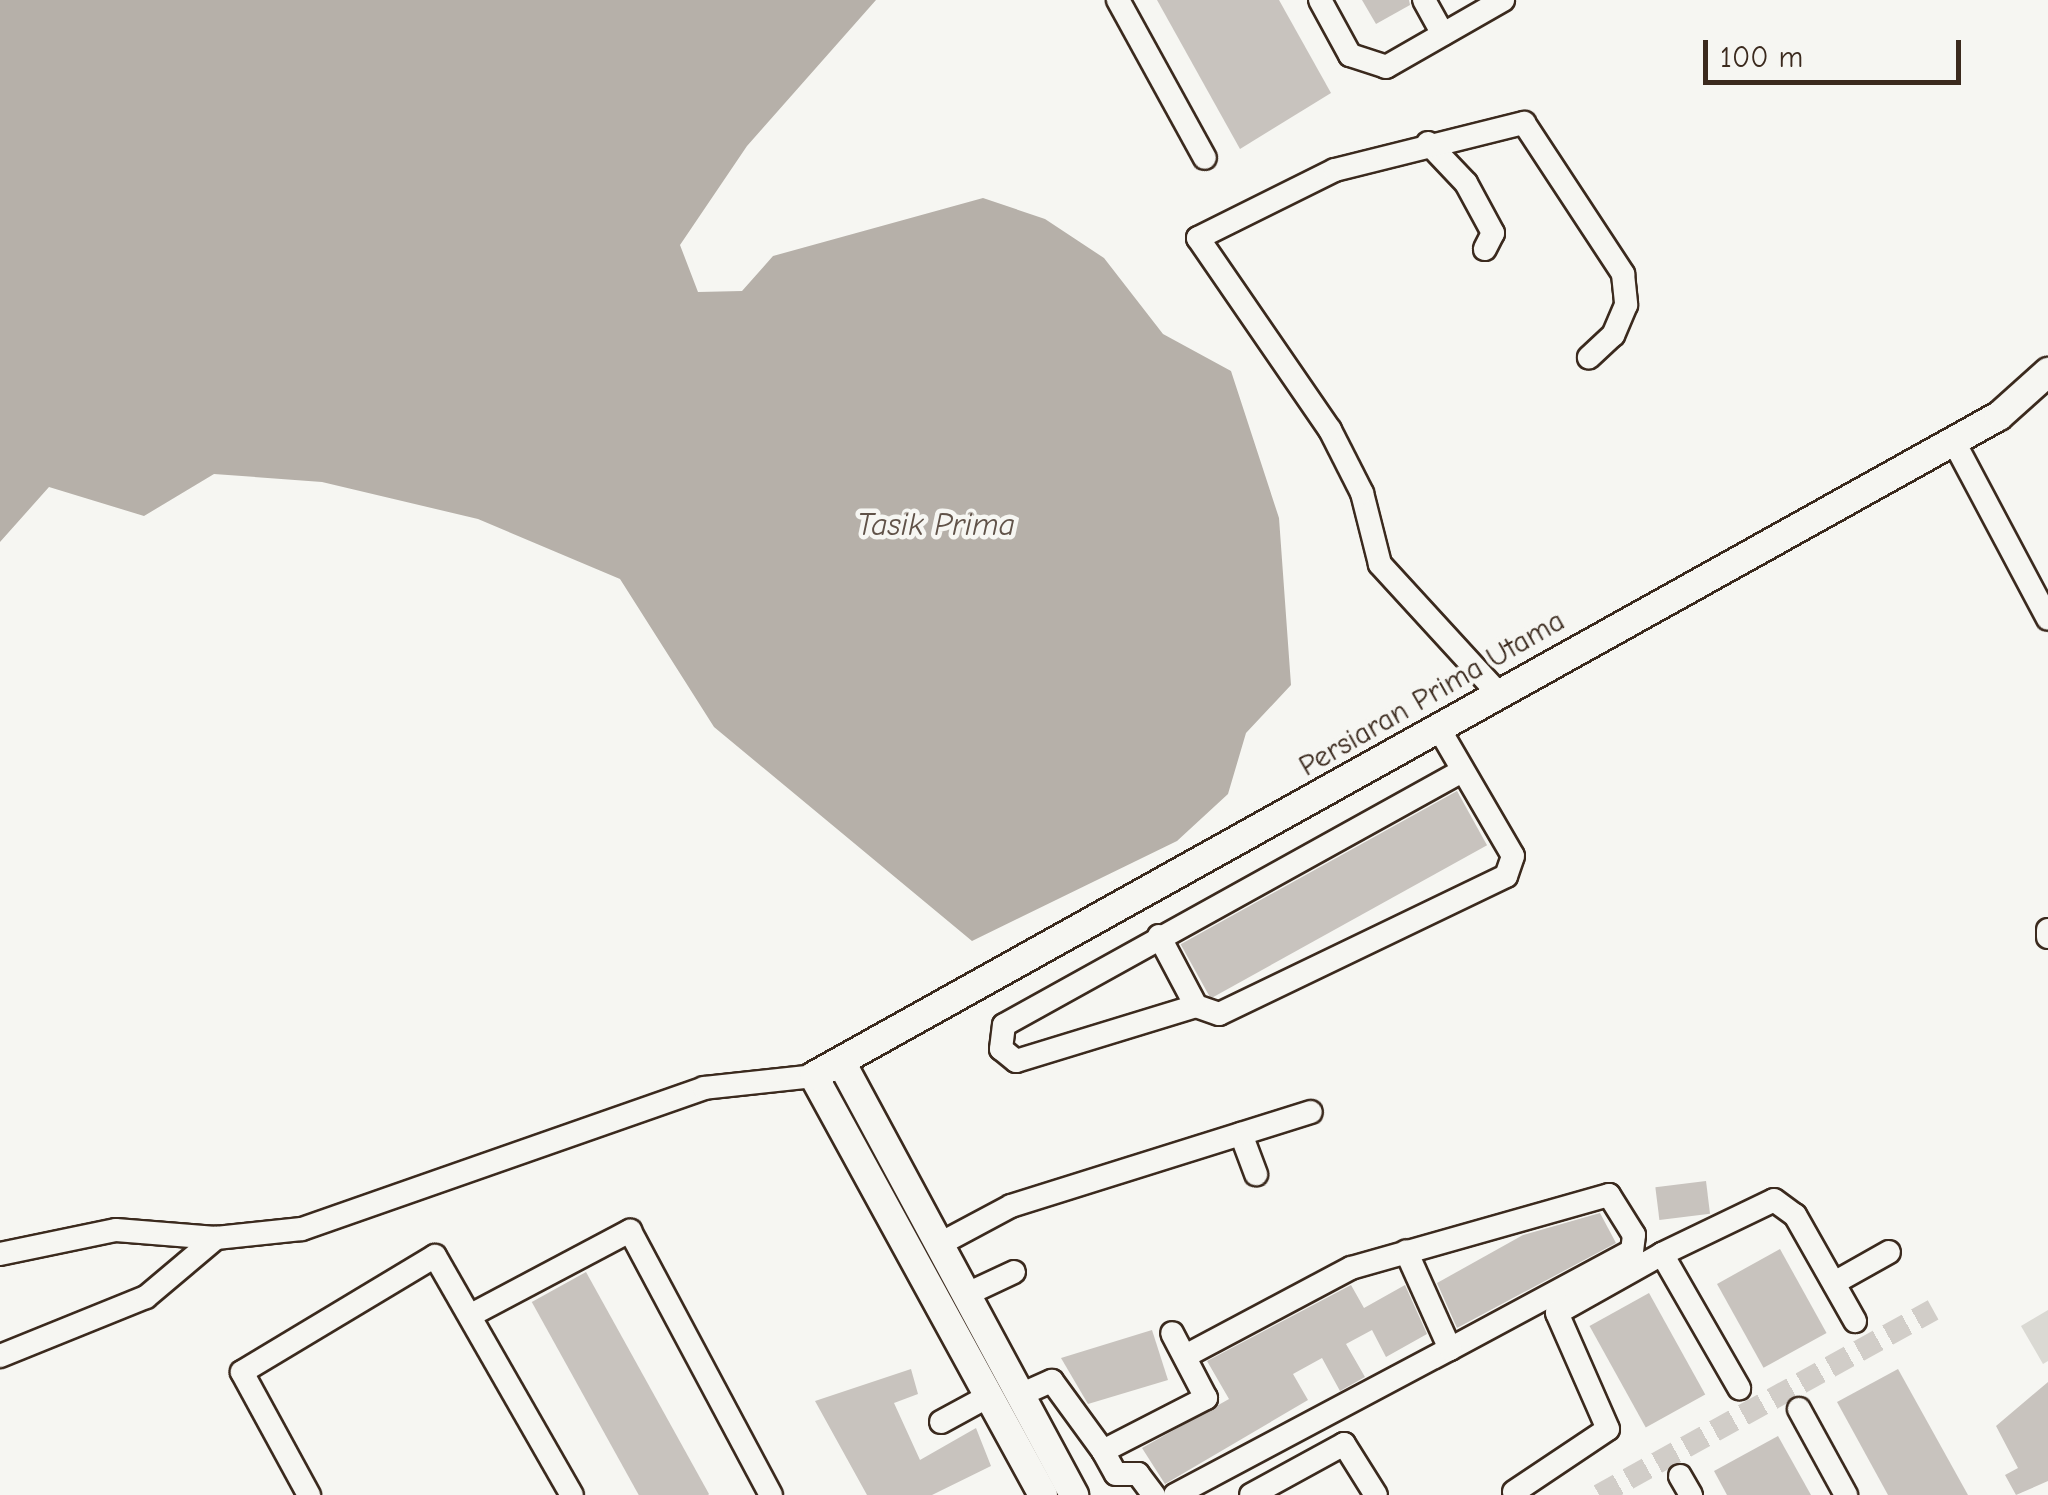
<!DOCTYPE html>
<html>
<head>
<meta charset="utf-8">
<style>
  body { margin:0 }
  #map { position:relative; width:2048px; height:1495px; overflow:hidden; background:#f6f6f2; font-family:"Comic Neue",sans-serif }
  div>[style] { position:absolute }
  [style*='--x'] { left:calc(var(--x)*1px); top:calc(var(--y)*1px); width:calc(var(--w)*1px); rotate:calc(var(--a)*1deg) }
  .green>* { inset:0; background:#dad9d3 }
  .water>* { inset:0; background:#b6b0a9 }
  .building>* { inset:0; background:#c8c3be; transform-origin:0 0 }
  .minor-tunnel>* { height:22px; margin-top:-11px; transform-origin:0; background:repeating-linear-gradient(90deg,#d1cdc8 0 22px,transparent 0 33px) }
  .roads { filter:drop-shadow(2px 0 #3b2a1e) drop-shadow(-2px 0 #3b2a1e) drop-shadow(0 2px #3b2a1e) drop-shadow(0 -2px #3b2a1e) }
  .minor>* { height:22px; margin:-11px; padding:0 11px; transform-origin:11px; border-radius:11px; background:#f6f6f2 }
  .major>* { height:28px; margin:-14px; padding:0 14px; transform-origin:14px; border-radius:14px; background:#f6f6f2 }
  span { translate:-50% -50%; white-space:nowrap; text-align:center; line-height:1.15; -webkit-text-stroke:9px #f6f6f2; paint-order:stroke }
  .street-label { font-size:30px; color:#3b2a1e }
  .water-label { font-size:32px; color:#605248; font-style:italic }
  .scale { position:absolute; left:1703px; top:40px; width:258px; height:45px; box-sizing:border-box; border:5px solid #3b2a1e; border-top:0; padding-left:12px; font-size:30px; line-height:35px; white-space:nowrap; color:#3b2a1e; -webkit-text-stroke:8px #f6f6f2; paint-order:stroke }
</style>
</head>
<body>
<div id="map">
  <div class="green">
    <i style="clip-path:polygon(2048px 1310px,2048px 1361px,2043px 1364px,2021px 1326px)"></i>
  </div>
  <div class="water">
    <i style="clip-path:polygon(0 0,876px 0,747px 146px,680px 245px,698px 292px,742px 291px,773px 256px,983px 198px,1045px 219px,1104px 258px,1163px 334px,1231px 371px,1279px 518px,1291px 685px,1246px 733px,1228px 794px,1177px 841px,972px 941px,714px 727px,620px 579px,478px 519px,322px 482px,214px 474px,144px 516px,49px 487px,0 542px)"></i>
  </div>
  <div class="building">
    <i style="clip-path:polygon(1157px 0,1279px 0,1331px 93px,1240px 149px)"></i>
    <i style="clip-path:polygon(1362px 0,1409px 0,1410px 5px,1376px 24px)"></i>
    <i style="left:1457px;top:791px;width:62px;height:316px;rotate:61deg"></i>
    <i style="left:1706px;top:1181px;width:33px;height:51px;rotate:83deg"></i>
    <i style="clip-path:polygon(1600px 1213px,1616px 1243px,1457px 1328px,1437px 1283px,1523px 1235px)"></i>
    <i style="left:1780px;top:1249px;width:96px;height:72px;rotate:61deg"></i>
    <i style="left:586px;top:1272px;width:254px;height:62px;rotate:61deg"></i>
    <i style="clip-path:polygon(1351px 1285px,1364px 1308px,1405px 1285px,1427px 1334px,1386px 1357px,1372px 1330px,1346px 1344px,1365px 1377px,1340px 1391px,1322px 1358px,1293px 1374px,1308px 1400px,1165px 1484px,1142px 1448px,1229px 1399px,1207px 1361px)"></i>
    <i style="left:1649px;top:1293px;width:116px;height:68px;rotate:61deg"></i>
    <i style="clip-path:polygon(1152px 1330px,1168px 1380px,1088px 1404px,1061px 1358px)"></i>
    <i style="clip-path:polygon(911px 1369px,918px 1394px,894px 1403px,920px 1460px,976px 1428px,991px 1466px,932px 1495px,867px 1495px,815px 1401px)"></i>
    <i style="clip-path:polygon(1898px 1369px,1968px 1495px,1888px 1495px,1837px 1402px)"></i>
    <i style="clip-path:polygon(2048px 1382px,2048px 1481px,2016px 1495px,2005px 1475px,2018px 1468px,1996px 1426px)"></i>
    <i style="clip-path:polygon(1778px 1436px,1811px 1495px,1727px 1495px,1714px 1471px)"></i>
  </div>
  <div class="minor-tunnel">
    <i style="--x:1599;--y:1495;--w:382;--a:-29"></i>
  </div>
  <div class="roads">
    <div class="minor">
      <i style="--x:1118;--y:0;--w:180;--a:61.2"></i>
      <i style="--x:1320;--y:0;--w:63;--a:61.4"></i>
      <i style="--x:1350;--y:55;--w:38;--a:18"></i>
      <i style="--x:1386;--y:67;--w:135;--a:-29.8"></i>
      <i style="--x:1424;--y:0;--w:39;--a:61"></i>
      <i style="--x:1428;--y:143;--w:55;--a:46.5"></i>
      <i style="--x:1466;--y:183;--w:57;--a:61.6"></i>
      <i style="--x:1493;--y:233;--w:18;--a:117"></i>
      <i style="--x:1954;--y:442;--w:200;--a:62"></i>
      <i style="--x:1498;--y:693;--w:175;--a:-132.5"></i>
      <i style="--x:1380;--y:564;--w:73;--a:-104.2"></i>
      <i style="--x:1362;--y:493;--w:71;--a:-116.9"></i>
      <i style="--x:1330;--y:430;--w:233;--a:-124.5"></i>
      <i style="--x:1198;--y:238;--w:153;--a:-26.4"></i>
      <i style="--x:1335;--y:170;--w:195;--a:-14"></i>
      <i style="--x:1524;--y:123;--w:181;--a:56.7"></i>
      <i style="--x:1623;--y:274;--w:31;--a:84"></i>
      <i style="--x:1626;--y:305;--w:33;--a:113"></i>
      <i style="--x:1613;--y:335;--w:33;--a:137"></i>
      <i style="--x:1438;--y:727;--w:149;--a:59.8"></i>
      <i style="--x:1513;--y:856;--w:21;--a:109"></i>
      <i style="--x:1506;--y:876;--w:318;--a:154.3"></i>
      <i style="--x:1219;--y:1014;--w:24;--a:-161"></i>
      <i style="--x:1196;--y:1006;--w:188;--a:163"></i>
      <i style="--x:1016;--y:1061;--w:19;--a:-141"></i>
      <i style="--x:1001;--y:1049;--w:24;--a:-83"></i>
      <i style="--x:1004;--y:1025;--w:524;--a:-29.01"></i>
      <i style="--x:2048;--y:930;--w:7;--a:90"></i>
      <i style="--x:1159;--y:936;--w:79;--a:62.1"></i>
      <i style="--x:1241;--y:1134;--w:43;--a:69.4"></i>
      <i style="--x:938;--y:1245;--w:83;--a:-28.1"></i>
      <i style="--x:1011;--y:1206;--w:314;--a:-17.4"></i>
      <i style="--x:0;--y:1254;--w:118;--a:-11.7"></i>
      <i style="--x:116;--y:1230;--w:100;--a:4.6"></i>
      <i style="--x:216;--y:1238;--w:86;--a:-6"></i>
      <i style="--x:302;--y:1229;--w:426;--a:-19.3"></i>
      <i style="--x:704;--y:1088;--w:111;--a:-6.2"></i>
      <i style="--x:1662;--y:1254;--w:124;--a:-25.7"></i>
      <i style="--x:1774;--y:1200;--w:26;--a:36"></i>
      <i style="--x:1795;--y:1215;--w:122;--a:60.5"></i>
      <i style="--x:1834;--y:1283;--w:63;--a:-29.4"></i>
      <i style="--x:965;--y:1295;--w:54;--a:-25.1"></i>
      <i style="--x:473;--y:1314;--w:178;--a:-27.9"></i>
      <i style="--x:630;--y:1231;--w:299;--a:61.9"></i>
      <i style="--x:1189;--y:1354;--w:183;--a:-28"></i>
      <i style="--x:1351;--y:1268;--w:268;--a:-15.8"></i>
      <i style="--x:1609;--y:1195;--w:47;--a:58"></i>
      <i style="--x:1634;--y:1235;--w:16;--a:97"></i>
      <i style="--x:1632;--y:1251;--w:207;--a:151.7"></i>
      <i style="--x:0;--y:1356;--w:157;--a:-22"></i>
      <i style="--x:146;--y:1297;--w:92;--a:-40.1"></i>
      <i style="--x:1020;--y:1395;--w:35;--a:-24"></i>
      <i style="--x:1052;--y:1381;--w:87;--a:53.9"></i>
      <i style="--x:1103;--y:1451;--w:116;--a:-27.2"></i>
      <i style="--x:1206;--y:1398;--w:73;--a:-117.6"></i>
      <i style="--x:1799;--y:1409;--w:98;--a:61.3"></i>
      <i style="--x:941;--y:1422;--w:52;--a:-28.5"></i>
      <i style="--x:1103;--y:1451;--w:26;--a:61"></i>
      <i style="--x:1116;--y:1474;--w:22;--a:0"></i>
      <i style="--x:1138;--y:1474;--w:26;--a:53"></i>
      <i style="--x:1680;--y:1476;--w:22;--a:60"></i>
      <i style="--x:1514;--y:1492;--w:113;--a:-33.8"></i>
      <i style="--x:1608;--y:1429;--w:127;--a:-113.7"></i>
      <i style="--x:1557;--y:1313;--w:120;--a:-29.3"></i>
      <i style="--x:1662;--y:1254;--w:155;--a:60.1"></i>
      <i style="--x:309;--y:1495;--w:140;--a:-118.6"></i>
      <i style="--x:242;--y:1372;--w:225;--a:-31"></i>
      <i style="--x:435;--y:1256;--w:275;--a:60.2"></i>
      <i style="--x:1175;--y:1495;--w:311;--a:-28"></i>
      <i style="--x:1450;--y:1349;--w:107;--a:-114.2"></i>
      <i style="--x:1251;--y:1495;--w:106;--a:-28.7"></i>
      <i style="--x:1344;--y:1444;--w:60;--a:57.9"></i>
    </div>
    <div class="major">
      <i style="--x:841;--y:1062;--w:492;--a:61.7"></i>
      <i style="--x:1043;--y:1495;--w:477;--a:-118.7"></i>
      <i style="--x:814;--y:1076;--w:1356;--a:-29.12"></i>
      <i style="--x:1999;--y:416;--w:66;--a:-41.9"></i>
    </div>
  </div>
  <div class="street-label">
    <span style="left:1432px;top:694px;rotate:-30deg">Persiaran Prima Utama</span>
  </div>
  <div class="water-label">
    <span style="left:936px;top:525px">Tasik Prima</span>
  </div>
  <div class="scale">100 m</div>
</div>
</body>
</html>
